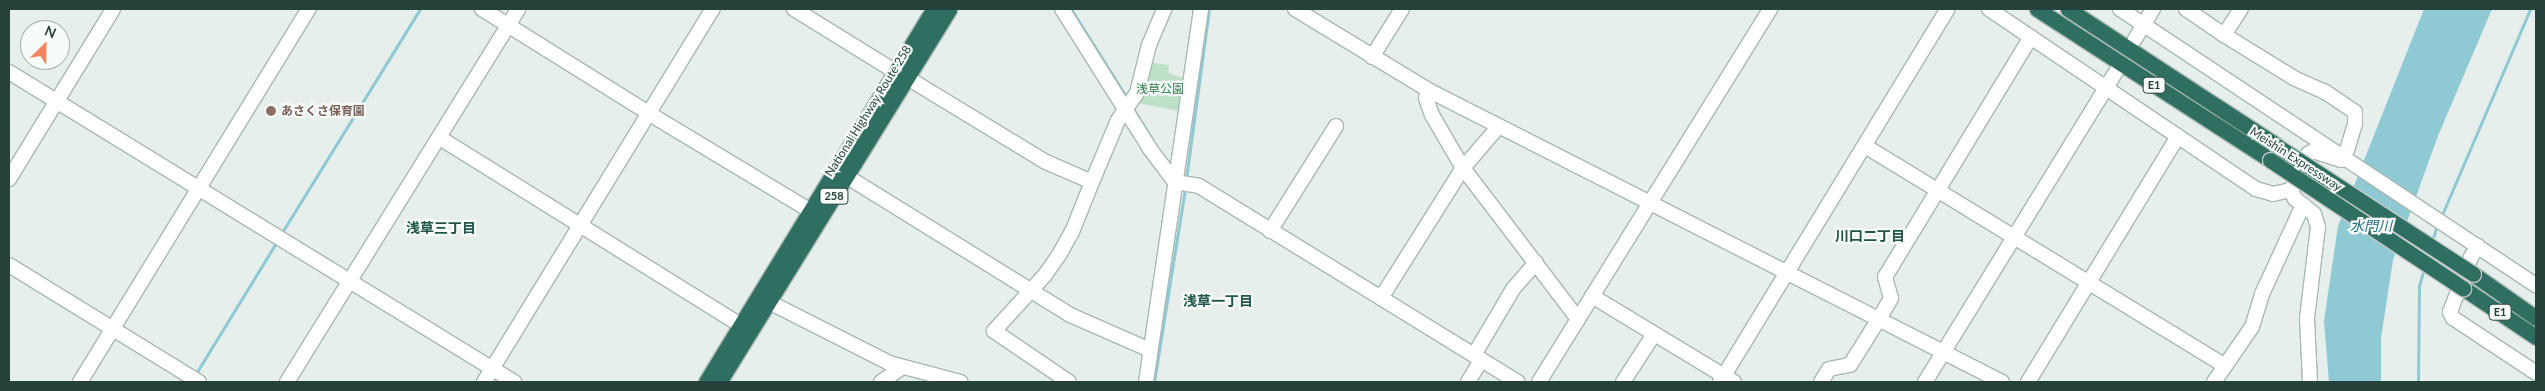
<!DOCTYPE html>
<html>
<head>
<meta charset="utf-8">
<style>
  body { margin:0 }
  #map { position:relative; width:2545px; height:391px; overflow:hidden; background:#e6efeb; font-family:Lato,"Noto Sans JP",sans-serif }
  div>[style] { position:absolute }
  [style*='--x'] { left:calc(var(--x)*1px); top:calc(var(--y)*1px); width:calc(var(--w)*1px); rotate:calc(var(--a)*1deg) }
  .green>* { inset:0; background:#bfe0c8 }
  .water>* { inset:0; background:#8ec9d4 }
  .stream>* { height:3px; margin:-1.5px; padding:0 1.5px; transform-origin:1.5px; border-radius:1.5px; background:#8ec9d4 }
  .roads { filter:drop-shadow(1px 0 #a8b8b2) drop-shadow(-1px 0 #a8b8b2) drop-shadow(0 1px #a8b8b2) drop-shadow(0 -1px #a8b8b2) }
  .minor>* { height:14px; margin:-7px; padding:0 7px; transform-origin:7px; border-radius:7px; background:#fff }
  .highway>* { height:15px; margin:-7.5px; padding:0 7.5px; transform-origin:7.5px; border-radius:7.5px; background:#2f6f62 }
  .bridges { filter:drop-shadow(1px 0 #c2cac8) drop-shadow(-1px 0 #c2cac8) drop-shadow(0 1px #c2cac8) drop-shadow(0 -1px #c2cac8) }
  .highway-bridge>* { height:15px; margin:-7.5px; padding:0 7.5px; transform-origin:7.5px; border-radius:7.5px; background:#2f6f62 }
  .dots>* { width:14px; height:14px; translate:-50% -50%; box-sizing:border-box; border:2px solid #f7fbf9; border-radius:50% }
  span { translate:-50% -50%; white-space:nowrap; text-align:center; line-height:1.15; -webkit-text-stroke:4.5px #f7fbf9; paint-order:stroke }
  .shield-label span { padding:1px 4px; background:#f7fbf9; border:1px solid; border-radius:4px; -webkit-text-stroke-width:0 }
  .shield-label { font-size:11px; color:#24423a; font-weight:700 }
  .park-label { font-size:12px; color:#2d7a4b }
  .education-label { font-size:12px; color:#785e54; font-weight:700 }
  .left { translate:0 -50%; text-align:left }
  .street-label { font-size:12px; color:#24423a }
  .water-label { font-size:14px; color:#1c6f80; font-style:italic }
  .neighbourhood-label { font-size:14px; color:#1f5548; font-weight:700 }
  .frame { position:absolute; inset:0; border:10px solid #24423a; pointer-events:none }
  .north { position:absolute; left:20px; top:20px; width:50px; height:50px; box-sizing:border-box; background:#f7fbf9; border:1px solid #a3b1ad; border-radius:50%; rotate:23deg; font-size:14px; font-weight:700; line-height:20px; text-align:center; color:#24423a }
  .north::after { content:''; display:block; margin:auto; width:18px; height:22px; background:#f4845f; clip-path:polygon(50% 0,100% 100%,50% 72%,0 100%) }
</style>
</head>
<body>
<div id="map">
  <div class="green">
    <i style="clip-path:polygon(1148px 62px,1169px 65px,1168px 73px,1183px 78px,1179px 111px,1138px 103px)"></i>
  </div>
  <div class="water">
    <i style="clip-path:polygon(2424px 9px,2492px 9px,2438px 136px,2393px 260px,2381px 338px,2381px 382px,2329px 382px,2324px 321px,2338px 226px)"></i>
  </div>
  <div class="stream">
    <i style="--x:1071;--y:9;--w:107;--a:57.9"></i>
    <i style="--x:1132;--y:107;--w:39;--a:58"></i>
    <i style="--x:1186;--y:179;--w:172;--a:-82.3"></i>
    <i style="--x:2441;--y:217;--w:226;--a:-66.8"></i>
    <i style="--x:281;--y:234;--w:264;--a:-58.3"></i>
    <i style="--x:2432;--y:241;--w:17;--a:-73"></i>
    <i style="--x:195;--y:375;--w:157;--a:-58.5"></i>
    <i style="--x:1154;--y:382;--w:196;--a:-80.9"></i>
    <i style="--x:2418;--y:382;--w:96;--a:-89.4"></i>
    <i style="--x:2419;--y:286;--w:19;--a:-74"></i>
  </div>
  <div class="roads">
    <div class="minor">
      <i style="--x:482;--y:9;--w:198;--a:32"></i>
      <i style="--x:650;--y:114;--w:188;--a:31.1"></i>
      <i style="--x:794;--y:9;--w:120;--a:31.7"></i>
      <i style="--x:1062;--y:9;--w:165;--a:57.8"></i>
      <i style="--x:1150;--y:149;--w:41;--a:52.9"></i>
      <i style="--x:1175;--y:182;--w:24;--a:9"></i>
      <i style="--x:1199;--y:186;--w:374;--a:31.6"></i>
      <i style="--x:1295;--y:9;--w:156;--a:31.3"></i>
      <i style="--x:1428;--y:90;--w:644;--a:26.96"></i>
      <i style="--x:1989;--y:9;--w:322;--a:34"></i>
      <i style="--x:2256;--y:189;--w:18;--a:16"></i>
      <i style="--x:2273;--y:194;--w:18;--a:-13"></i>
      <i style="--x:2291;--y:190;--w:40;--a:-65"></i>
      <i style="--x:2308;--y:154;--w:6;--a:-31"></i>
      <i style="--x:2313;--y:151;--w:29;--a:18"></i>
      <i style="--x:2341;--y:160;--w:12;--a:-59"></i>
      <i style="--x:2347;--y:150;--w:28;--a:-73"></i>
      <i style="--x:2355;--y:123;--w:11;--a:-90"></i>
      <i style="--x:2355;--y:112;--w:36;--a:-146"></i>
      <i style="--x:2325;--y:92;--w:34;--a:-156"></i>
      <i style="--x:2294;--y:78;--w:82;--a:-148.4"></i>
      <i style="--x:2120;--y:9;--w:499;--a:33.6"></i>
      <i style="--x:2186;--y:9;--w:46;--a:34.4"></i>
      <i style="--x:2224;--y:35;--w:31;--a:-57"></i>
      <i style="--x:2135;--y:39;--w:35;--a:-59"></i>
      <i style="--x:1372;--y:57;--w:57;--a:-58"></i>
      <i style="--x:9;--y:72;--w:593;--a:31.54"></i>
      <i style="--x:906;--y:77;--w:164;--a:31.3"></i>
      <i style="--x:1046;--y:162;--w:50;--a:23.5"></i>
      <i style="--x:1092;--y:182;--w:67;--a:-67.2"></i>
      <i style="--x:1118;--y:120;--w:33;--a:-55"></i>
      <i style="--x:1137;--y:93;--w:49;--a:-76"></i>
      <i style="--x:1149;--y:45;--w:39;--a:-67"></i>
      <i style="--x:1428;--y:90;--w:8;--a:104"></i>
      <i style="--x:1426;--y:98;--w:18;--a:71"></i>
      <i style="--x:1432;--y:115;--w:61;--a:59.7"></i>
      <i style="--x:1463;--y:168;--w:190;--a:52.7"></i>
      <i style="--x:440;--y:138;--w:354;--a:31.9"></i>
      <i style="--x:1865;--y:146;--w:422;--a:31.4"></i>
      <i style="--x:846;--y:176;--w:264;--a:31.8"></i>
      <i style="--x:1070;--y:315;--w:87;--a:23.6"></i>
      <i style="--x:9;--y:179;--w:199;--a:-58.5"></i>
      <i style="--x:2303;--y:205;--w:14;--a:39"></i>
      <i style="--x:2314;--y:214;--w:14;--a:73"></i>
      <i style="--x:2318;--y:227;--w:92;--a:96.9"></i>
      <i style="--x:2307;--y:318;--w:64;--a:87.3"></i>
      <i style="--x:1270;--y:231;--w:124;--a:-57.8"></i>
      <i style="--x:2478;--y:246;--w:13;--a:122"></i>
      <i style="--x:2471;--y:257;--w:59;--a:110.9"></i>
      <i style="--x:2450;--y:312;--w:7;--a:63"></i>
      <i style="--x:2453;--y:318;--w:100;--a:33.5"></i>
      <i style="--x:9;--y:265;--w:223;--a:31.6"></i>
      <i style="--x:1592;--y:296;--w:166;--a:31.2"></i>
      <i style="--x:1381;--y:298;--w:154;--a:-57.8"></i>
      <i style="--x:1463;--y:168;--w:55;--a:-49.4"></i>
      <i style="--x:769;--y:302;--w:135;--a:26.9"></i>
      <i style="--x:889;--y:363;--w:74;--a:14.8"></i>
      <i style="--x:1474;--y:355;--w:77;--a:-59.4"></i>
      <i style="--x:1513;--y:289;--w:35;--a:-49"></i>
      <i style="--x:80;--y:382;--w:438;--a:-58.5"></i>
      <i style="--x:287;--y:382;--w:439;--a:-58.2"></i>
      <i style="--x:484;--y:382;--w:438;--a:-58.5"></i>
      <i style="--x:881;--y:382;--w:24;--a:-35"></i>
      <i style="--x:1069;--y:382;--w:91;--a:-145.8"></i>
      <i style="--x:994;--y:331;--w:76;--a:-47.7"></i>
      <i style="--x:1045;--y:275;--w:24;--a:-55"></i>
      <i style="--x:1059;--y:255;--w:26;--a:-61"></i>
      <i style="--x:1072;--y:232;--w:54;--a:-68.2"></i>
      <i style="--x:1146;--y:382;--w:377;--a:-81.6"></i>
      <i style="--x:1468;--y:382;--w:26;--a:-59"></i>
      <i style="--x:1539;--y:382;--w:439;--a:-58.2"></i>
      <i style="--x:1623;--y:382;--w:57;--a:-57.1"></i>
      <i style="--x:1720;--y:382;--w:437;--a:-58.6"></i>
      <i style="--x:1821;--y:382;--w:15;--a:-58"></i>
      <i style="--x:1829;--y:369;--w:21;--a:-11"></i>
      <i style="--x:1850;--y:365;--w:54;--a:-57.8"></i>
      <i style="--x:1879;--y:319;--w:24;--a:-60"></i>
      <i style="--x:1891;--y:298;--w:22;--a:-106"></i>
      <i style="--x:1885;--y:277;--w:281;--a:-58.7"></i>
      <i style="--x:1925;--y:382;--w:365;--a:-58.4"></i>
      <i style="--x:2028;--y:382;--w:288;--a:-58.6"></i>
      <i style="--x:2214;--y:382;--w:67;--a:-55.4"></i>
      <i style="--x:2252;--y:327;--w:34;--a:-73"></i>
      <i style="--x:2262;--y:294;--w:98;--a:-65.3"></i>
      <i style="--x:2303;--y:205;--w:10;--a:-143"></i>
      <i style="--x:2295;--y:199;--w:10;--a:-114"></i>
    </div>
    <div class="highway">
      <i style="--x:2037;--y:9;--w:278;--a:32.9"></i>
      <i style="--x:2068;--y:9;--w:250;--a:33.2"></i>
      <i style="--x:2473;--y:274;--w:77;--a:34.9"></i>
      <i style="--x:2463;--y:288;--w:88;--a:33.9"></i>
      <i style="--x:706;--y:382;--w:437;--a:-58.6"></i>
      <i style="--x:719;--y:382;--w:438;--a:-58.3"></i>
    </div>
  </div>
  <div class="bridges">
    <div class="highway-bridge">
      <i style="--x:2277;--y:146;--w:234;--a:33.1"></i>
      <i style="--x:2270;--y:160;--w:232;--a:33.6"></i>
    </div>
  </div>
  <div class="dots">
    <i style="left:271px;top:111px;background:#8d6e63"></i>
  </div>
  <div class="shield-label">
    <span style="left:2154px;top:85px">E1</span>
    <span style="left:834px;top:196px">258</span>
    <span style="left:2500px;top:312px">E1</span>
  </div>
  <div class="park-label">
    <span style="left:1160px;top:89px">浅草公園</span>
  </div>
  <div class="education-label">
    <span class="left" style="left:281px;top:111px">あさくさ保育園</span>
  </div>
  <div class="street-label">
    <span style="left:868px;top:111px;rotate:-58deg">National Highway Route 258</span>
    <span style="left:2296px;top:159px;rotate:33deg">Meishin Expressway</span>
  </div>
  <div class="water-label">
    <span style="left:2371px;top:226px">水門川</span>
  </div>
  <div class="neighbourhood-label">
    <span style="left:441px;top:228px">浅草三丁目</span>
    <span style="left:1870px;top:236px">川口二丁目</span>
    <span style="left:1218px;top:301px">浅草一丁目</span>
  </div>
  <div class="frame"></div>
  <div class="north">N</div>
</div>
</body>
</html>
